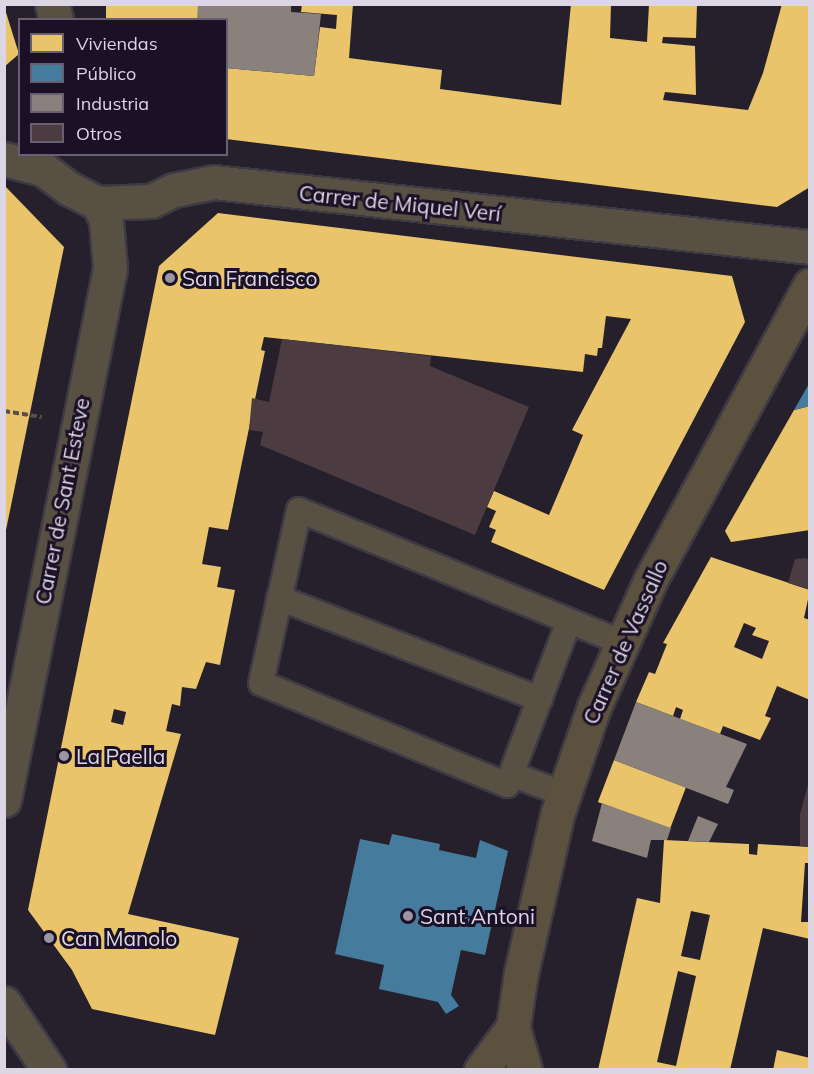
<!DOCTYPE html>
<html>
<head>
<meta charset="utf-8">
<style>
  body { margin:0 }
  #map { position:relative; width:814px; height:1074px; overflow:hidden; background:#25202b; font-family:Mulish,sans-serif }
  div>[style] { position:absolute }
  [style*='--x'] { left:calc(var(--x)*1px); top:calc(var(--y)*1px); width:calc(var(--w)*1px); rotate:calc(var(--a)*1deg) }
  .homes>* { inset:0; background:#e9c46a; transform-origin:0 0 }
  .public>* { inset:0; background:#457b9d }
  .industry>* { inset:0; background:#8a817c }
  .building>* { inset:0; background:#4c3b41 }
  .path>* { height:4px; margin-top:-2px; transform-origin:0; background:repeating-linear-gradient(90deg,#56504a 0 6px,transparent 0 9px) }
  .roads { filter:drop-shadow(2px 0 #3e3a44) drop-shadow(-2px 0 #3e3a44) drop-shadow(0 2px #3e3a44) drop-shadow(0 -2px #3e3a44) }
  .lane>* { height:24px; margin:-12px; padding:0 12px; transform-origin:12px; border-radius:12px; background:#595044 }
  .street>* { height:33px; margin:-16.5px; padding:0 16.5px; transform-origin:16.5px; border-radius:16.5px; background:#595044 }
  .secondary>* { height:33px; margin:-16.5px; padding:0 16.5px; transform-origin:16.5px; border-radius:16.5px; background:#5c503e }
  .dots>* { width:16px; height:16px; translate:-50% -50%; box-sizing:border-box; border:3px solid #1b1126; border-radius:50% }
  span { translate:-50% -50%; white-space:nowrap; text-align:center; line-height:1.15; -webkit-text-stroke:6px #1b1126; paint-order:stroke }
  .street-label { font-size:21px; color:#dbd5e4 }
  .poi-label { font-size:21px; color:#dbd5e4 }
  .left { translate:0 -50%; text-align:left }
  .frame { position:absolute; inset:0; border:6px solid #dbd5e4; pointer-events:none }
  .legend { position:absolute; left:18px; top:18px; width:210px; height:138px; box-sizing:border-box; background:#1b1126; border:2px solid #685f72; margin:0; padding:8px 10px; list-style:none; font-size:18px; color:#dbd5e4 }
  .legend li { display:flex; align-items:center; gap:12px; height:30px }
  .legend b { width:30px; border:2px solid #685f72 }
</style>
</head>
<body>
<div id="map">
  <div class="homes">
    <i style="left:106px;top:4px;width:92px;height:16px"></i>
    <i style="clip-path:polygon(302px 4px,353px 4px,349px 58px,442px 70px,440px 89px,561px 105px,571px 4px,611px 4px,610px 38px,647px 42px,649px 4px,697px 4px,696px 38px,663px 37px,662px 43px,695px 46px,696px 95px,665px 92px,663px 100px,748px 110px,763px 73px,782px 4px,810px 4px,810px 187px,777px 207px,226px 139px,226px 68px,314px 76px,320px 27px,336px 29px,337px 15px,301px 12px)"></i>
    <i style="clip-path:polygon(4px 6px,19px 54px,4px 67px)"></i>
    <i style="clip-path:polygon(4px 185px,64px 247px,6px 530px,4px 530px)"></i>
    <i style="clip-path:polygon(evenodd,218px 213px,732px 276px,745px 322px,604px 590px,491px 542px,496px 530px,489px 527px,496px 511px,487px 507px,494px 491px,549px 515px,583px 435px,572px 430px,631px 319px,606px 316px,602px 348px,598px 348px,597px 356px,585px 354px,583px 372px,264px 337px,261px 350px,265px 351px,228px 530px,209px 527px,202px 564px,221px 567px,217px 587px,235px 590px,220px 665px,206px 662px,196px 689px,182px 687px,180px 706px,172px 704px,166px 731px,181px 734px,128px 914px,239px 938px,215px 1035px,92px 1009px,72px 970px,28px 910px,159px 266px,218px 213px,114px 709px,126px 712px,123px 725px,111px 722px,114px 709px)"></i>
    <i style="clip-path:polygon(810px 406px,810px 530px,731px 542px,725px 531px,794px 410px)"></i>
    <i style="clip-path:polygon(evenodd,711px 557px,810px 590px,804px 618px,810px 620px,810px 700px,777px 686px,765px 716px,771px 718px,760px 740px,723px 726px,720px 734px,680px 719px,683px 710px,676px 707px,673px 716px,636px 702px,649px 672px,655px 674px,667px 644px,663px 643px,711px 557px,744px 623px,756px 628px,752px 635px,769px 641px,762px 659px,734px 647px,744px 623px)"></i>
    <i style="left:614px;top:760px;width:77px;height:45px;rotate:21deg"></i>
    <i style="clip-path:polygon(evenodd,664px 840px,749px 844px,749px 854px,757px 855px,758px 844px,810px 847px,810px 863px,805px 863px,801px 922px,810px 922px,810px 939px,763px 928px,730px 1070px,598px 1070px,637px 898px,660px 903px,664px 840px,691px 911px,710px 915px,700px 960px,681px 956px,691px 911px,664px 840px,678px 971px,696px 976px,676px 1066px,657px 1062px,678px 971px)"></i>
    <i style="clip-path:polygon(777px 1050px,810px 1058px,810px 1070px,773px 1070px)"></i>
  </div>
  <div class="public">
    <i style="clip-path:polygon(810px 382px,810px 406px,794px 410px)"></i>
    <i style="clip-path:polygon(392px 834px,440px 844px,439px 850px,476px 858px,480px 840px,508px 851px,485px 955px,461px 950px,451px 995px,459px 1006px,446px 1014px,438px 1002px,379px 989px,384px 965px,335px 954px,360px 839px,389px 845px)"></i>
  </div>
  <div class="industry">
    <i style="clip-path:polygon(198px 4px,291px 4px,291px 12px,321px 14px,314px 76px,226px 68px,226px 20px,197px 20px)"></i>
    <i style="clip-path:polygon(636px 702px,747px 744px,726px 787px,734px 790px,728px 804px,614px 760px)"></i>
    <i style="clip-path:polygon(602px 803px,671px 828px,667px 840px,651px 840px,647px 858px,592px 841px)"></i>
    <i style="clip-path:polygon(698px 816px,718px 824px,709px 842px,688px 841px)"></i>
  </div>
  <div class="building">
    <i style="clip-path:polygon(282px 339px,431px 356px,430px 366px,529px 407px,475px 535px,260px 445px,263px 432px,249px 430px,252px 398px,269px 402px)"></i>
    <i style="clip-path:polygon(805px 558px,810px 560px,810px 590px,788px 583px,795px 559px)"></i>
    <i style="clip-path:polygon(810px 777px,810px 847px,800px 846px,800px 814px)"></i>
  </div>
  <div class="path">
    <i style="--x:4;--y:411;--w:38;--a:9"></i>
  </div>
  <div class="roads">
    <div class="lane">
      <i style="--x:279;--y:598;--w:280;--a:21.2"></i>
      <i style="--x:569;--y:621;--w:175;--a:110.7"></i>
      <i style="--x:507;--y:785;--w:266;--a:-157.5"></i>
      <i style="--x:261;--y:683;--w:177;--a:-77.6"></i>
      <i style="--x:299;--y:510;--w:348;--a:22.3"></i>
      <i style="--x:511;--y:774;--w:57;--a:20.7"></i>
    </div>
    <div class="street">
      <i style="--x:52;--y:4;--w:16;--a:76"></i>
      <i style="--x:4;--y:159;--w:40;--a:14.4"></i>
      <i style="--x:43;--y:169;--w:31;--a:37"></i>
      <i style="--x:68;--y:188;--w:34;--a:27"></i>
      <i style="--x:98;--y:203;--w:53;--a:-2.2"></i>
      <i style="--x:151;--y:201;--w:25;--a:-26"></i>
      <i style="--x:174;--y:190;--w:41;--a:-11.3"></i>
      <i style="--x:214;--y:182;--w:600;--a:6.22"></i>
      <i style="--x:4;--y:800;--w:542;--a:-78.73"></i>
      <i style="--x:110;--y:268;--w:48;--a:-94.8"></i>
      <i style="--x:106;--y:220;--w:19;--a:-115"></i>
      <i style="--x:4;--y:1003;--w:81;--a:56.1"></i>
    </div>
    <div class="secondary">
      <i style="--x:481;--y:1070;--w:54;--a:-53.3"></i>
      <i style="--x:525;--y:1070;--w:45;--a:-105.6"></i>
      <i style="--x:513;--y:1027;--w:55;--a:-81.6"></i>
      <i style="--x:521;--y:973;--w:165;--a:-77.1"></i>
      <i style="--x:558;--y:812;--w:111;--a:-71.1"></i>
      <i style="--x:594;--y:707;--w:140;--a:-66"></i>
      <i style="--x:651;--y:579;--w:334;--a:-61.6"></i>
    </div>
  </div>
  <div class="dots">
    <i style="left:170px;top:278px;background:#9b96a3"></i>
    <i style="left:64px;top:756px;background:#9b96a3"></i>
    <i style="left:408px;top:916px;background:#9b96a3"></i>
    <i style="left:49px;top:938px;background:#9b96a3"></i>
  </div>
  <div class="street-label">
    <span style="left:400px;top:203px;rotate:6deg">Carrer de Miquel Verí</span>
    <span style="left:62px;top:501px;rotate:-79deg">Carrer de Sant Esteve</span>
    <span style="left:625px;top:642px;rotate:-66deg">Carrer de Vassallo</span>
  </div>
  <div class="poi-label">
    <span class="left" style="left:182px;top:278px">San Francisco</span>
    <span class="left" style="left:76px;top:756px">La Paella</span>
    <span class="left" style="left:420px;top:916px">Sant Antoni</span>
    <span class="left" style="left:61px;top:938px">Can Manolo</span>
  </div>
  <div class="frame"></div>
  <ul class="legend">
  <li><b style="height:16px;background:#e9c46a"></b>Viviendas</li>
  <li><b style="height:16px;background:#457b9d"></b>Público</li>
  <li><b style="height:16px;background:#8a817c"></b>Industria</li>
  <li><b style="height:16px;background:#4c3b41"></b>Otros</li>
  </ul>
</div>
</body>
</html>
